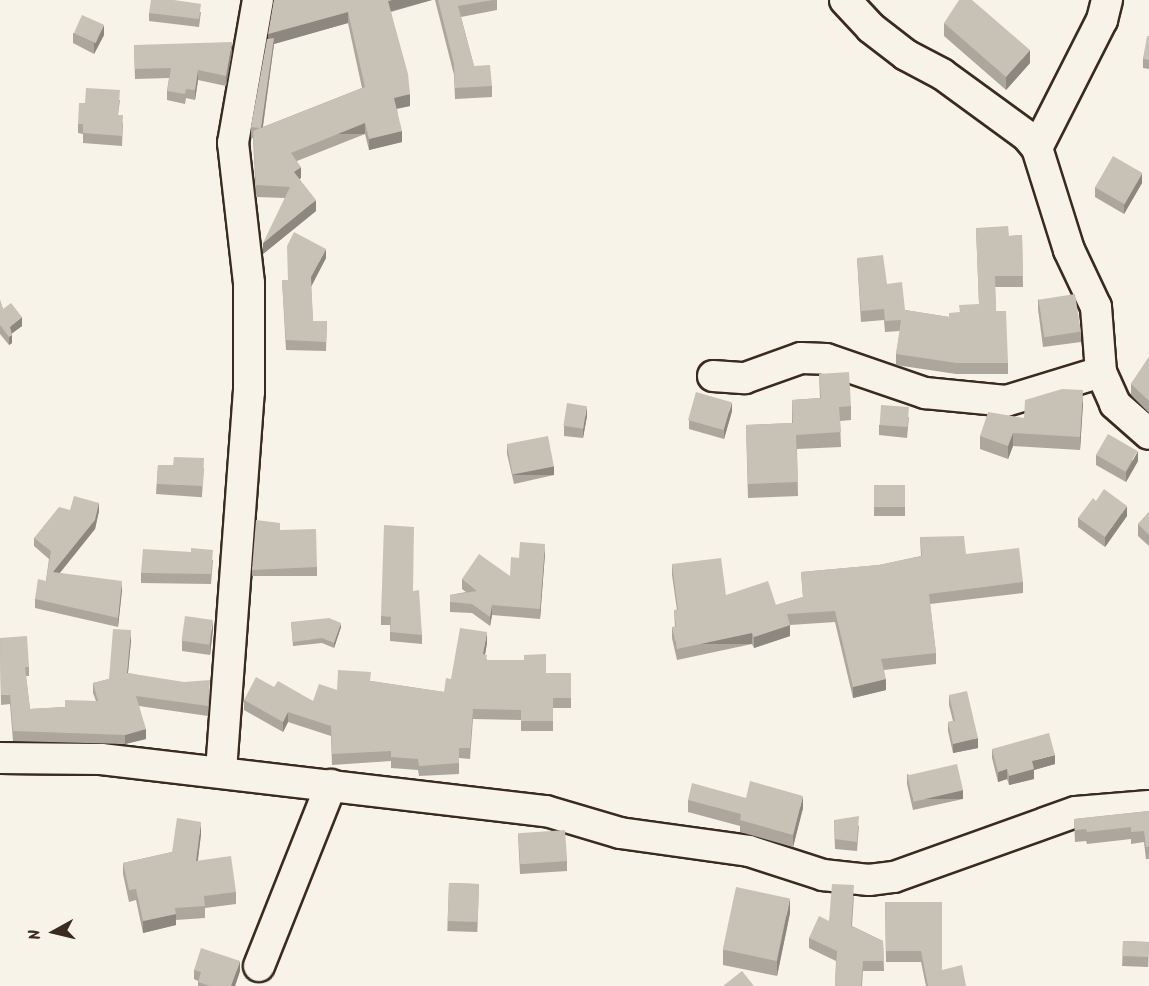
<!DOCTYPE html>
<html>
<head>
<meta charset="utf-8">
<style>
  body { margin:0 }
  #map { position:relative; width:1149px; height:986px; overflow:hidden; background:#f7f3e8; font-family:Kalam,sans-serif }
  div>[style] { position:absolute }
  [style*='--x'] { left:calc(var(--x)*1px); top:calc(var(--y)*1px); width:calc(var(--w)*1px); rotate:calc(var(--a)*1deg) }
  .roads { filter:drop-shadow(2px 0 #3b2a1e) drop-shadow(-2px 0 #3b2a1e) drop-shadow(0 2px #3b2a1e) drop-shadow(0 -2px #3b2a1e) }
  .minor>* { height:30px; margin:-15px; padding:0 15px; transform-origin:15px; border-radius:15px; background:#f7f3e8 }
  .wall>* { inset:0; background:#aca69d; transform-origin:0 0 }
  .shaded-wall>* { inset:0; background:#8c877f; transform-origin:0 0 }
  .building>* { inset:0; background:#c8c1b6; transform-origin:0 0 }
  span { translate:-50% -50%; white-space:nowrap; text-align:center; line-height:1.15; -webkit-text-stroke:4.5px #f7f3e8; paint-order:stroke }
  .north { position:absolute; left:24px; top:902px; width:60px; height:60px; -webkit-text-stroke:4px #f7f3e8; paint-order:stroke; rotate:262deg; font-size:16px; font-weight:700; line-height:24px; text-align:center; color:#3b2a1e }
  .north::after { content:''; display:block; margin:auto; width:21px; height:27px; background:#3b2a1e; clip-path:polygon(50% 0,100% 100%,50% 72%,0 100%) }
</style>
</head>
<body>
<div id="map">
  <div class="roads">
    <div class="minor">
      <i style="--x:845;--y:0;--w:38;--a:47"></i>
      <i style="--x:871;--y:28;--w:44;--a:37.6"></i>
      <i style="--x:906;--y:55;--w:41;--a:27.8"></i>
      <i style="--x:942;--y:74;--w:105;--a:36.1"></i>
      <i style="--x:1027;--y:136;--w:16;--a:50"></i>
      <i style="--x:1037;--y:148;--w:107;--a:72.6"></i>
      <i style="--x:1069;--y:250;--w:63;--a:64.7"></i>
      <i style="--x:1096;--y:307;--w:65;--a:85.6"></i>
      <i style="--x:1101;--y:372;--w:35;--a:66"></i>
      <i style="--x:1115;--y:404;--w:45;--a:41.4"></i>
      <i style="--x:1037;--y:148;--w:144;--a:-63.1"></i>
      <i style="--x:1102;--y:20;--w:21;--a:-76"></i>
      <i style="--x:713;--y:376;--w:32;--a:4"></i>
      <i style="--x:745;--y:378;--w:59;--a:-19.7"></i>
      <i style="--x:801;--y:358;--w:25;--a:2"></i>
      <i style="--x:826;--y:359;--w:105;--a:19"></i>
      <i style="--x:925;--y:393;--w:81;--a:5.6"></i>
      <i style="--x:1006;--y:401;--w:99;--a:-17"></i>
      <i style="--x:0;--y:758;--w:101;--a:0.6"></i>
      <i style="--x:101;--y:759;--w:448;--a:6.7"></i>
      <i style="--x:546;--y:811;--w:77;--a:16.6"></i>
      <i style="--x:620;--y:833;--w:130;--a:7.9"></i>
      <i style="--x:749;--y:851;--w:78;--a:18"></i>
      <i style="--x:823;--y:875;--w:46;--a:6.2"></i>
      <i style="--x:869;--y:880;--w:25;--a:-7"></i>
      <i style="--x:894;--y:877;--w:193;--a:-19.7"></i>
      <i style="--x:1076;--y:812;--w:73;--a:-4.7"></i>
      <i style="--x:221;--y:771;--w:380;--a:-85.8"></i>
      <i style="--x:249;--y:392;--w:109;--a:-90"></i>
      <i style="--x:249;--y:283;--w:141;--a:-96.5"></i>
      <i style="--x:233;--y:143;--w:145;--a:-80.1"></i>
      <i style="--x:259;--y:966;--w:195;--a:-68.3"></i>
    </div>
  </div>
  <div class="wall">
    <i style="clip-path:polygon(evenodd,274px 0,432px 0,391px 12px,410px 106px,397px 109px,402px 142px,369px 150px,365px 134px,297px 161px,301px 178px,299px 179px,316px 211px,263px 254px,285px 198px,256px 197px,253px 138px,251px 138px,251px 127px,268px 39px,274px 0,348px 23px,362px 88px,263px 127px,274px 44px,348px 23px)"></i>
    <i style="clip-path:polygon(435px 0,497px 0,497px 10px,461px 17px,474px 66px,492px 86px,492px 97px,455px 99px,454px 75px)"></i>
    <i style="clip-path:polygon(201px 12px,199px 27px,149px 21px,149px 13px)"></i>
    <i style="clip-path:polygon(944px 23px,1030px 63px,1006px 90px,944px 36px)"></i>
    <i style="clip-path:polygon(73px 33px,104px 35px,94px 54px,73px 43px)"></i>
    <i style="clip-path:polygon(1149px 36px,1149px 69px,1143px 68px,1143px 59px)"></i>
    <i style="clip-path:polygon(134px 45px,232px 51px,226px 86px,198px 80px,195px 100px,186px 98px,185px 104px,167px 100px,167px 91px,169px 78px,135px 79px)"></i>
    <i style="clip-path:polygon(120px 100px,118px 115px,123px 124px,122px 146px,83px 143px,83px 134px,78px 133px,78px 124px,85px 103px)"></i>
    <i style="clip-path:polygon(1142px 183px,1124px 214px,1095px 197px,1095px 187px)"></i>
    <i style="clip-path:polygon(976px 228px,1009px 236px,1022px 235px,1023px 287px,995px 287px,996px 311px,1008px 363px,1008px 374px,956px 374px,896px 365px,896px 354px,900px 331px,885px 332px,884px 320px,861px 322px,857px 258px,887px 284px,905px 310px,949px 317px,979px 304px)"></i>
    <i style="clip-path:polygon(326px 258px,311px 286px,313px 321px,327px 321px,326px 351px,286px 350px,282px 280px,288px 280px)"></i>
    <i style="clip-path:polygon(1038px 299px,1081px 332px,1081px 342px,1043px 347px,1038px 309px)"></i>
    <i style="clip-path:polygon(0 300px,3px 309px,22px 326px,12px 333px,12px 343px,9px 345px,0 334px)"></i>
    <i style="clip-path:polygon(1149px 357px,1149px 413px,1131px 395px,1131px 384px)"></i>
    <i style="clip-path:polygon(819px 374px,851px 406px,851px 420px,840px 421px,841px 447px,797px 449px,798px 496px,748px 498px,746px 425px,792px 423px,792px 400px,820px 398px)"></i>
    <i style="clip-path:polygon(1083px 403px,1080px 450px,1013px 446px,1008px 459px,980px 449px,980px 436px,1024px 418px)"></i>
    <i style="clip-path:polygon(732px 411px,724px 439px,689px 429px,689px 420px)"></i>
    <i style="clip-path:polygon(587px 416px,583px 438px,564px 436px,564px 426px)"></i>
    <i style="clip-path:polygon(909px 417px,907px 438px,879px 435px,879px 425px)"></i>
    <i style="clip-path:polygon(507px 445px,554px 475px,514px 484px,507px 454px)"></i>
    <i style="clip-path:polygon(1096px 455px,1138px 461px,1126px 482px,1096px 465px)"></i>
    <i style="left:158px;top:465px;width:46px;height:29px;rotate:4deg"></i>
    <i style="left:874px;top:485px;width:31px;height:31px"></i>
    <i style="clip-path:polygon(1096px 501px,1127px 516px,1105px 547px,1078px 527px,1078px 518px)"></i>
    <i style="clip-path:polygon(70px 510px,99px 511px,95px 529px,60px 573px,122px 590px,118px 627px,35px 608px,35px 599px,46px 581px,49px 559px,34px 546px,34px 538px)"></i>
    <i style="clip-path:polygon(1149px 512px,1149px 546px,1138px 536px,1138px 524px)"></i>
    <i style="clip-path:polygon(920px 537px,966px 554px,1023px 582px,1023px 593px,930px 604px,936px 653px,936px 664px,884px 670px,886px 690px,853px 698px,835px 622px,790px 625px,790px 636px,754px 648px,752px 644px,677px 660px,672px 638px,672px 627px,675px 627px,674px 610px,677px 610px,672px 575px,672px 564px,726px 595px,776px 605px,803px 597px,801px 572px,879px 565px,921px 556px)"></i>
    <i style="clip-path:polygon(545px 553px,540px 619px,492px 615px,490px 626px,472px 613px,450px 612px,450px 595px,466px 592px,462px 589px,462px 579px,510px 576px,519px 558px)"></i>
    <i style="clip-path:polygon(213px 560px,211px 584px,141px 583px,141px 573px)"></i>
    <i style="left:317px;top:567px;width:9px;height:65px;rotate:90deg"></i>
    <i style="clip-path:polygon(414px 591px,422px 635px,422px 644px,390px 641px,390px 625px,381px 625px,381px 616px)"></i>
    <i style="clip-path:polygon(291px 622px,341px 627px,334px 648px,322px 643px,293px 646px)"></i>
    <i style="clip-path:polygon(213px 629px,210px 655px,182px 651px,182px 641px)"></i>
    <i style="clip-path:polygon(0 638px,29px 667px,29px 676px,26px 676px,30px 709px,65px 707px,96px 701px,93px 693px,93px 683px,109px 679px,131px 640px,128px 673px,210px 689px,208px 716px,139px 706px,146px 739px,125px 744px,13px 741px,10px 704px,1px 705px)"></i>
    <i style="clip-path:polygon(487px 643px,485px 655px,487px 660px,546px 673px,571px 673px,571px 708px,553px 708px,553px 731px,521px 731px,521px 720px,473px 719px,470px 759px,459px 758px,459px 774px,419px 776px,418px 770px,391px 768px,391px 761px,332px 765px,331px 736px,288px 722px,283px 732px,244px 710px,244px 700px,274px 687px,313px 701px,337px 690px,371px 681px,444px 692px,451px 679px)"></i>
    <i style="clip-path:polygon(949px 695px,978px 748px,953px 753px,948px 731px,948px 722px,953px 721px,949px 705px)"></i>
    <i style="clip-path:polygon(992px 749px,1055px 764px,1034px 770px,1034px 779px,1009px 785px,1007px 779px,998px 782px,992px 758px)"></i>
    <i style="clip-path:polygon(907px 774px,963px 799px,913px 810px,907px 784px)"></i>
    <i style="clip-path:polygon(746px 798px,803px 808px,793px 847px,740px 832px,740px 826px,688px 812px,688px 800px)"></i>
    <i style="clip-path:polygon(1149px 811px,1149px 859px,1146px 859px,1144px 842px,1131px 844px,1131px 839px,1087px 844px,1086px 841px,1075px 842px,1074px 819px)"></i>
    <i style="clip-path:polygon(834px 820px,859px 826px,857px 851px,835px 849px)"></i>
    <i style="clip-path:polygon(201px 834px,198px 861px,236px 892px,236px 904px,205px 908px,205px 918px,176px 920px,176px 925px,143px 933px,136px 900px,129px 902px,123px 874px,123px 863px,172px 852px)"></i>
    <i style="clip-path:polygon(518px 834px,567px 861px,567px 871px,520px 874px)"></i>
    <i style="left:449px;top:883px;width:30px;height:48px;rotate:2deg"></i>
    <i style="clip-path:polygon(854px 896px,852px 926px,883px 941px,884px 971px,863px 971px,862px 986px,835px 986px,836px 961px,809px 948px,809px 938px,829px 921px)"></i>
    <i style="clip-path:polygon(885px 902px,942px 970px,966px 986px,926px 986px,921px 962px,886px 962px)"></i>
    <i style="clip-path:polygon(790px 913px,777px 976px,723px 965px,723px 950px)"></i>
    <i style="left:1123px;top:941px;width:26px;height:25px;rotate:2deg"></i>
    <i style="clip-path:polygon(194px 970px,240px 971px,235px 986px,198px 986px,198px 981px,194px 979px)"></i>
  </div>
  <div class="shaded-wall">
    <i style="clip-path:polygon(392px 0,432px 0,388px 12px,388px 1px)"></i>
    <i style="clip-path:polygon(348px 12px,348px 23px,274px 44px,261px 139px,261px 128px,268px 46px,268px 34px)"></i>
    <i style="clip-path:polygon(104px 25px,104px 35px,94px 54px,94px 44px)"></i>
    <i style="clip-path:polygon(232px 42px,232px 51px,226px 86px,226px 76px)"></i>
    <i style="clip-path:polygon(1030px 50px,1030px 63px,1006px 90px,1006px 77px)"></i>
    <i style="clip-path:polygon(198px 70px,198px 80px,195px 100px,195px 90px)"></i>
    <i style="clip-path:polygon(410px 94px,410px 106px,394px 109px,394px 98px)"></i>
    <i style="left:365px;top:123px;width:11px;height:80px;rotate:90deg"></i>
    <i style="clip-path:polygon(402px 131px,402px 142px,369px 150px,369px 139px)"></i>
    <i style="clip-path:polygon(301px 167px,301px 178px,294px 183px,294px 172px)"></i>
    <i style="clip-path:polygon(1142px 173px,1142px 183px,1124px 214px,1124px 205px)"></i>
    <i style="clip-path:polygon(316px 200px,316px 211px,263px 254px,263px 243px)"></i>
    <i style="clip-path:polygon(326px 249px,326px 258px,311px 287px,311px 277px)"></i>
    <i style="clip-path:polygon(22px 317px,22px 326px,10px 335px,10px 327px)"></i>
    <i style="clip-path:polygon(12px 335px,12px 343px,9px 345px,9px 337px)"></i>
    <i style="clip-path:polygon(1083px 390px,1083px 403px,1080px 450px,1080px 437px)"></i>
    <i style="clip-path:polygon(732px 402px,732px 411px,724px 439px,724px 429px)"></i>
    <i style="clip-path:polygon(587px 406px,587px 416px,583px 438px,583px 429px)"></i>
    <i style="clip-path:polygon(1013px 433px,1013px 446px,1008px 459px,1008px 446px)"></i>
    <i style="clip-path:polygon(1138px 451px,1138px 461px,1126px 482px,1126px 473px)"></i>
    <i style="left:554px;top:466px;width:9px;height:41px;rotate:90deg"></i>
    <i style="clip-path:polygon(99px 503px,99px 511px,95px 529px,53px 581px,53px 572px)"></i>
    <i style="clip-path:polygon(1127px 506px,1127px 516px,1105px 547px,1105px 537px)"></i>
    <i style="clip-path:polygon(545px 544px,545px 553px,540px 619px,540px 609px)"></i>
    <i style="clip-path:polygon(122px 581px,122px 590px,118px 627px,118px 618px)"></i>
    <i style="clip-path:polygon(492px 605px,492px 615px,490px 626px,490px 617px)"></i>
    <i style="clip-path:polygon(213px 620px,213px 629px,210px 655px,210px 645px)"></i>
    <i style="clip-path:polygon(341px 623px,341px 627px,334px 648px,334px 643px)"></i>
    <i style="clip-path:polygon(790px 625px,790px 636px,754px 648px,754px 637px)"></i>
    <i style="clip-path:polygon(131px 630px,131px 640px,127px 683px,127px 673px)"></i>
    <i style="clip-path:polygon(487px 632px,487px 643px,483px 665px,483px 654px)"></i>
    <i style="left:752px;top:633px;width:11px;height:77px;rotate:90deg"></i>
    <i style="clip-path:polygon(886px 679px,886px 690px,853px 698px,853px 687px)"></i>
    <i style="clip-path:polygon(288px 712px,288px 722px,283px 732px,283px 722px)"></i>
    <i style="clip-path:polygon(146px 729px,146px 739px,125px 744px,125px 735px)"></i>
    <i style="clip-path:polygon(978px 738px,978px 748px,953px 753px,953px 744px)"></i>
    <i style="clip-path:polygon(1055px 755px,1055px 764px,1034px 770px,1034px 779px,1009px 785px,1009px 776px,1032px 761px)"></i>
    <i style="clip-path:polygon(1007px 769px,1007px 779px,998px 782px,998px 772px)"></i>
    <i style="left:963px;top:790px;width:9px;height:51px;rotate:90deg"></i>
    <i style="clip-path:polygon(803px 796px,803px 808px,793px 847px,793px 835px)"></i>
    <i style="clip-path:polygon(201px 822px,201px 834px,196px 873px,196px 861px)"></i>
    <i style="clip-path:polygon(790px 898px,790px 913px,777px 976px,777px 962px)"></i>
    <i style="clip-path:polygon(176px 914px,176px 925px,143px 933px,143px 921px)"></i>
    <i style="clip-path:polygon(240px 961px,240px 971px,235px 986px,231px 986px)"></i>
  </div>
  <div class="building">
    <i style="clip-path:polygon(151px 0,174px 0,201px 4px,199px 19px,149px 13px)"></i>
    <i style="clip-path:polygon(274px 0,392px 0,388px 1px,408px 74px,410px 94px,394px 98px,402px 131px,369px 139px,365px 123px,291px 153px,301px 167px,294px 172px,316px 200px,263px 243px,290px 187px,256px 185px,253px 131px,260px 128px,251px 127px,267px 39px,274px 38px,261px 128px,365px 87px,348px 12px,268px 34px)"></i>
    <i style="clip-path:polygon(438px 0,493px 0,458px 6px,474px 66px,490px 65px,492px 86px,455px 88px,454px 64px)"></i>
    <i style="clip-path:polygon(959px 0,972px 0,1030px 50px,1006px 77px,944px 23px)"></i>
    <i style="left:82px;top:15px;width:24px;height:20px;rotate:24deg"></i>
    <i style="clip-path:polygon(1147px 36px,1149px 36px,1149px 60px,1143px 59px)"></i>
    <i style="clip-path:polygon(232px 42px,226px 76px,198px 70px,195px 90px,186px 89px,185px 94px,167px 91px,171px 68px,135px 69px,134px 45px)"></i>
    <i style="clip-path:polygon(86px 88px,120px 90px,118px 115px,123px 115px,122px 136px,83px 133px,83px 124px,78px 124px,79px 103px,85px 103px)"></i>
    <i style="left:1113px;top:156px;width:34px;height:36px;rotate:30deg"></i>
    <i style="clip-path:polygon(1008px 226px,1009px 236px,1022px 235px,1023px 276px,995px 276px,996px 311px,1006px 311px,1008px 363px,956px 363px,896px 354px,901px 320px,885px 321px,884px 309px,861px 311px,857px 258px,883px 255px,887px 284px,902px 282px,905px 310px,949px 317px,949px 313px,960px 312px,959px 305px,979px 304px,976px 228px)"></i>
    <i style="clip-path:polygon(294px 232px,326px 249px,311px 277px,313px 321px,327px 321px,326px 342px,286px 340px,282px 280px,288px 280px,287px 246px)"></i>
    <i style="left:1075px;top:294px;width:38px;height:37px;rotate:81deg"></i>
    <i style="clip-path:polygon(0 300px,3px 309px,11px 303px,22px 317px,10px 327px,12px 335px,9px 337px,0 325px)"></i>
    <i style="clip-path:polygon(1149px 357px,1149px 401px,1131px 384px)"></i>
    <i style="clip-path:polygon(849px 372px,851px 406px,839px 407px,841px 432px,796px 435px,798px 482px,748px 484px,746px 425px,793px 423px,792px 400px,821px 398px,819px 374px)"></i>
    <i style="clip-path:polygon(1062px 389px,1083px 390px,1080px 437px,1013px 433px,1008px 446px,980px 436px,988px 412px,1024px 418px,1025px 400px)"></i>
    <i style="left:696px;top:392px;width:37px;height:29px;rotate:16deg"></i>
    <i style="left:567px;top:403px;width:20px;height:23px;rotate:9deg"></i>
    <i style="left:881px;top:405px;width:28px;height:20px;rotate:4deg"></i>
    <i style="left:1108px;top:434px;width:34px;height:24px;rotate:30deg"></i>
    <i style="left:548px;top:436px;width:31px;height:42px;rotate:79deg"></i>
    <i style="clip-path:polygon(174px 457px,204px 458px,203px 486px,157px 484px,158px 465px,173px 465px)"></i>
    <i style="left:874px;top:485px;width:31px;height:22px"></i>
    <i style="clip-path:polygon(1104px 489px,1127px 506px,1105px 537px,1078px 518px,1093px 498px,1096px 501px)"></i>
    <i style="clip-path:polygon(74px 496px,99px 503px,95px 520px,53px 572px,122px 581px,118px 618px,35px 599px,38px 579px,46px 581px,51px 551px,34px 538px,59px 507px,70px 510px)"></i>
    <i style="clip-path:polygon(1149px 512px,1149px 535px,1138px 524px)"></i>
    <i style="clip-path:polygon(256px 520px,280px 523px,280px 530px,316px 529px,317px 567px,252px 570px)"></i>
    <i style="clip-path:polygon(384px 525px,414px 527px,413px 591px,419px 590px,422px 635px,390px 632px,391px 617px,381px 616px)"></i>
    <i style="clip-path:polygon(964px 536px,966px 554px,1019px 548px,1023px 582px,929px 594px,936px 653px,881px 659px,886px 679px,853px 687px,835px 611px,787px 614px,790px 625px,754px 637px,752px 633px,677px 649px,672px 627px,676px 626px,674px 610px,678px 609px,672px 564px,721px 558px,726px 595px,768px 581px,776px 605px,803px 597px,801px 572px,879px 565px,922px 556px,920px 537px)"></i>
    <i style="clip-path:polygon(520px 542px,545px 544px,540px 609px,492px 605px,490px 617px,472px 604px,450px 602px,450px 595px,477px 591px,462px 579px,479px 554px,510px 576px,511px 557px,519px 558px)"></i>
    <i style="clip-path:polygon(191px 548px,213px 550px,211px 574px,141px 573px,143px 549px,191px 552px)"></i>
    <i style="left:185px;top:616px;width:28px;height:25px;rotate:8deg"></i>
    <i style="clip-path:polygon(329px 618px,341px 623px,334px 643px,322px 638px,293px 642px,291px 622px)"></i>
    <i style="clip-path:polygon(460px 628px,487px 632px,483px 654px,487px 655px,486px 660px,524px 660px,524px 655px,546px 654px,546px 673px,571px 673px,571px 698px,553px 698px,553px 721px,521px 721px,521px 710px,473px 709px,470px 748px,459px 748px,459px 763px,419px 766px,418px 759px,391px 757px,391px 751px,332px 754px,331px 726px,288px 712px,283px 722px,244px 700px,256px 677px,274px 687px,278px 681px,313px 701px,319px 684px,337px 690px,338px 670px,371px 672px,370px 681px,444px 692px,446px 678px,451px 679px)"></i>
    <i style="clip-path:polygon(113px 629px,131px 630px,127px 673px,184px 682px,210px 680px,208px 706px,136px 696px,146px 729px,125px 735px,13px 731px,10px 695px,1px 695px,0 638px,27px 636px,29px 667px,25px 667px,30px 709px,65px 707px,65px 700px,98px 701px,93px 683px,109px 679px)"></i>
    <i style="clip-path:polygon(967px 691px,978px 738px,953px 744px,948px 722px,955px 721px,949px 695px)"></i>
    <i style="clip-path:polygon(1049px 733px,1055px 755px,1032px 761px,1034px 769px,1009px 776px,1007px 769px,998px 772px,992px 749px)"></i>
    <i style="left:957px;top:764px;width:27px;height:51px;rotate:77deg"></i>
    <i style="clip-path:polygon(750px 781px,803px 796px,793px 835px,740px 820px,741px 814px,688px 800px,692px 783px,746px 798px)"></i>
    <i style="clip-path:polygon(1149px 811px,1149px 847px,1146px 847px,1144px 831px,1131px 832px,1131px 827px,1087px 832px,1086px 829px,1075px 830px,1074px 819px)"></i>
    <i style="clip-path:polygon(859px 816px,857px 842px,835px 839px,834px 820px)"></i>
    <i style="clip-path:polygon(177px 818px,201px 822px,196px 861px,231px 856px,236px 892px,204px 896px,205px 906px,175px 908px,176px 914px,143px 921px,136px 889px,129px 890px,123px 863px,172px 852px)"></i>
    <i style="left:565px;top:830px;width:31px;height:47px;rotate:86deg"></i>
    <i style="left:449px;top:883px;width:30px;height:38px;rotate:2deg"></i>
    <i style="clip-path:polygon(832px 884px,854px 885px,851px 926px,883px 941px,884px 961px,863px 961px,861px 986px,835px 986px,837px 951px,809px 938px,819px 916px,829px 921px)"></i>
    <i style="left:736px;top:887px;width:55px;height:64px;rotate:12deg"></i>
    <i style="clip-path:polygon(885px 902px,942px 902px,942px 970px,962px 965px,966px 986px,928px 986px,921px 951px,886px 951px)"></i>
    <i style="left:1123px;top:941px;width:26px;height:15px;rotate:2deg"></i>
    <i style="clip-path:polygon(201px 948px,240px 961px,231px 986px,210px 986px,198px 982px,201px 972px,194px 970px)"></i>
    <i style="clip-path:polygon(742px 971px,754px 986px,723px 986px)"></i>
  </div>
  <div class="north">N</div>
</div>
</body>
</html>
